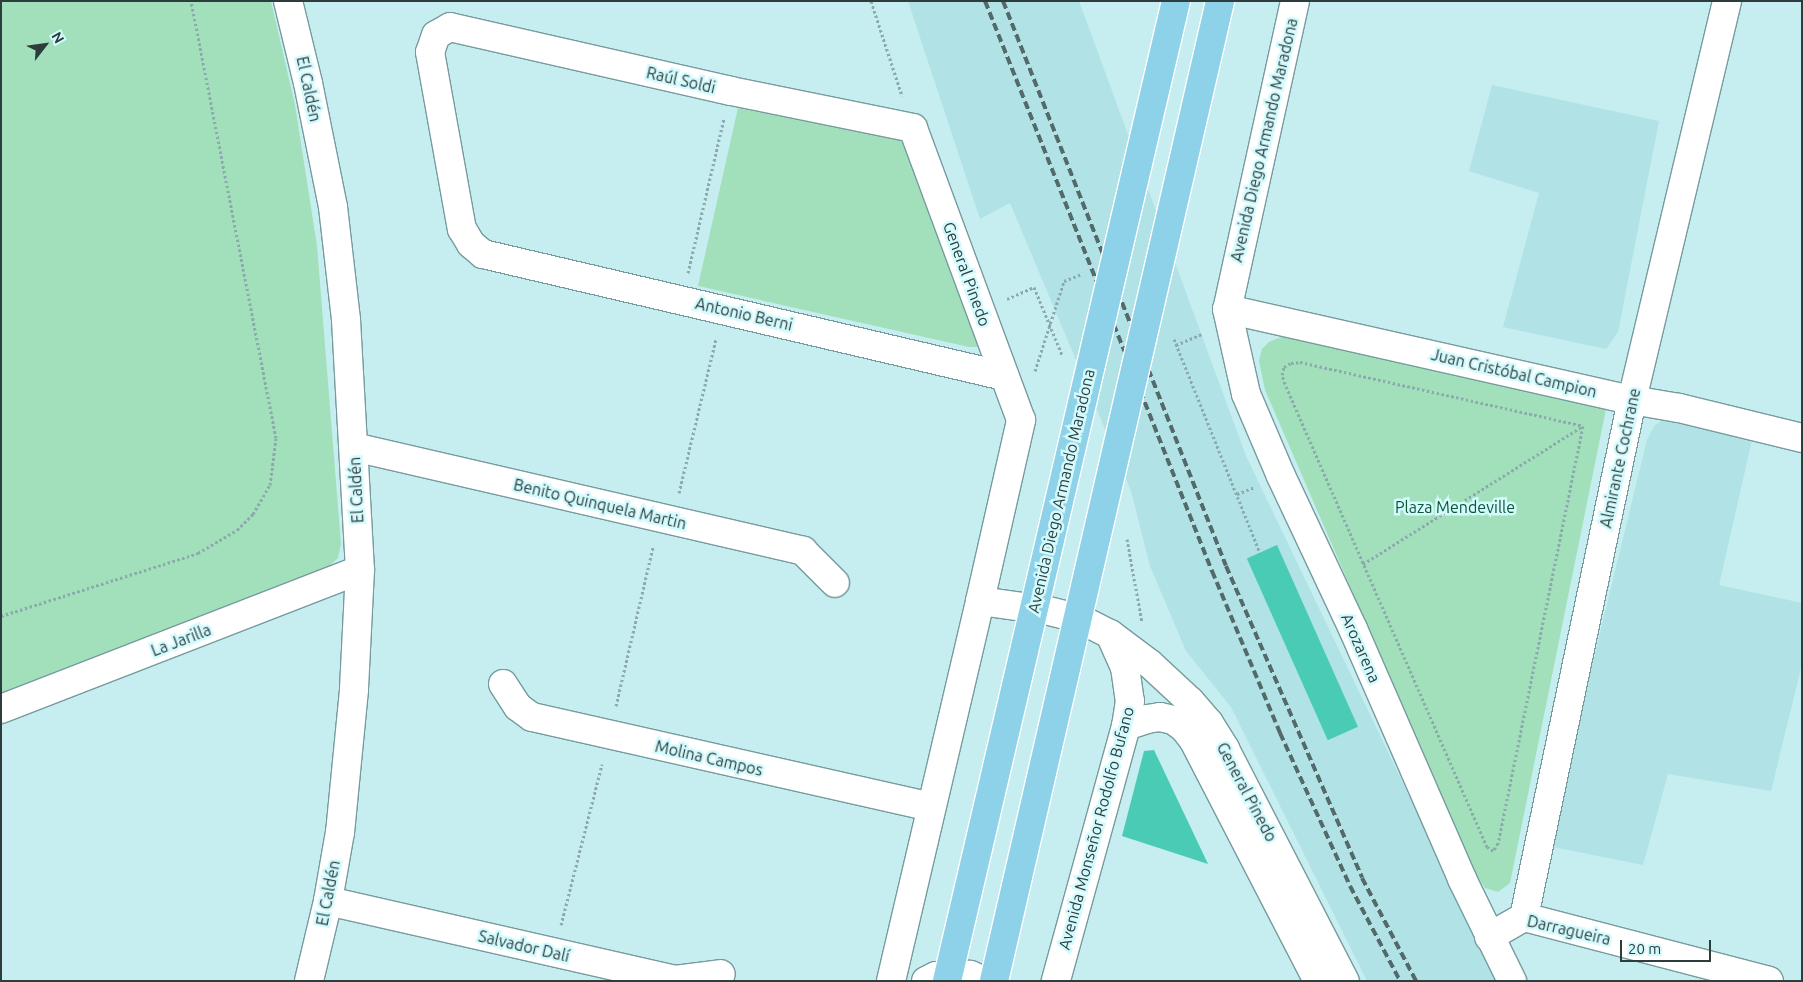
<!DOCTYPE html>
<html>
<head>
<meta charset="utf-8">
<style>
  body { margin:0 }
  #map { position:relative; width:1803px; height:982px; overflow:hidden; background:#c6edf0; font-family:Ubuntu,sans-serif }
  div>[style] { position:absolute }
  [style*='--x'] { left:calc(var(--x)*1px); top:calc(var(--y)*1px); width:calc(var(--w)*1px); rotate:calc(var(--a)*1deg) }
  .built>* { inset:0; background:#b1e2e5 }
  .green>* { inset:0; background:#a2e0bb }
  .building>* { inset:0; background:#49cbb5; transform-origin:0 0 }
  .path>* { height:3px; margin-top:-1.5px; transform-origin:0; background:repeating-linear-gradient(90deg,#8caaad 0 2.5px,transparent 0 5px) }
  .roads { filter:drop-shadow(1px 0 #769b9e) drop-shadow(-1px 0 #769b9e) drop-shadow(0 1px #769b9e) drop-shadow(0 -1px #769b9e) }
  .street>* { height:28px; margin:-14px; padding:0 14px; transform-origin:14px; border-radius:14px; background:#fff }
  .secondary>* { height:28px; margin:-14px; padding:0 14px; transform-origin:14px; border-radius:14px; background:#fff }
  .rail>* { height:4px; margin-top:-2px; transform-origin:0; background:repeating-linear-gradient(90deg,#53696a 0 8px,transparent 0 12px) }
  .bridges { filter:drop-shadow(1px 0 #fff) drop-shadow(-1px 0 #fff) drop-shadow(0 1px #fff) drop-shadow(0 -1px #fff) }
  .primary-bridge>* { height:28px; margin:-14px; padding:0 14px; transform-origin:14px; border-radius:14px; background:#8dd2e8 }
  span { translate:-50% -50%; white-space:nowrap; text-align:center; line-height:1.15; -webkit-text-stroke:5px #d3fafd; paint-order:stroke }
  .street-label { font-size:16px; color:#2d3d3e }
  .park-label { font-size:16px; color:#0c5635 }
  .frame { position:absolute; inset:0; border:2px solid #2d3d3e; pointer-events:none }
  .north { position:absolute; left:20px; top:20px; width:50px; height:50px; -webkit-text-stroke:4px #d3fafd; paint-order:stroke; rotate:60deg; font-size:14px; font-weight:700; line-height:20px; text-align:center; color:#2d3d3e }
  .north::after { content:''; display:block; margin:auto; width:18px; height:22px; background:#2d3d3e; clip-path:polygon(50% 0,100% 100%,50% 72%,0 100%) }
  .scale { position:absolute; left:1620px; top:940px; width:91px; height:22px; box-sizing:border-box; border:2px solid #2d3d3e; border-top:0; padding-left:6px; font-size:15px; line-height:18px; white-space:nowrap; color:#2d3d3e; -webkit-text-stroke:4px #d3fafd; paint-order:stroke }
</style>
</head>
<body>
<div id="map">
  <div class="built">
    <i style="clip-path:polygon(908px 1px,1079px 1px,1246px 456px,1481px 946px,1500px 981px,1367px 981px,1231px 707px,1186px 651px,1150px 566px,1131px 491px,1010px 203px,980px 219px)"></i>
    <i style="clip-path:polygon(1492px 85px,1659px 121px,1618px 332px,1606px 349px,1503px 327px,1539px 193px,1469px 171px)"></i>
    <i style="clip-path:polygon(1673px 419px,1752px 440px,1719px 585px,1802px 603px,1802px 664px,1771px 791px,1668px 774px,1643px 865px,1548px 846px,1647px 440px,1654px 426px,1663px 420px)"></i>
  </div>
  <div class="green">
    <i style="clip-path:polygon(1px 1px,271px 1px,295px 105px,317px 246px,341px 544px,338px 558px,328px 567px,1px 695px)"></i>
    <i style="clip-path:polygon(738px 108px,899px 140px,906px 145px,984px 343px,977px 347px,969px 347px,698px 286px)"></i>
    <i style="clip-path:polygon(1281px 337px,1293px 338px,1606px 409px,1510px 883px,1498px 892px,1485px 888px,1473px 870px,1265px 390px,1259px 361px,1262px 349px,1269px 342px)"></i>
  </div>
  <div class="building">
    <i style="left:1277px;top:545px;width:199px;height:33px;rotate:66deg"></i>
    <i style="clip-path:polygon(1154px 750px,1208px 864px,1122px 836px,1144px 751px)"></i>
  </div>
  <div class="path">
    <i style="--x:871;--y:1;--w:100;--a:71.9"></i>
    <i style="--x:688;--y:273;--w:159;--a:-76.9"></i>
    <i style="--x:1007;--y:299;--w:30;--a:-24"></i>
    <i style="--x:1034;--y:287;--w:74;--a:67.6"></i>
    <i style="--x:1174;--y:339;--w:231;--a:68.1"></i>
    <i style="--x:1176;--y:345;--w:28;--a:-23"></i>
    <i style="--x:1300;--y:362;--w:290;--a:12.7"></i>
    <i style="--x:1583;--y:426;--w:426;--a:101.5"></i>
    <i style="--x:1498;--y:843;--w:9;--a:122"></i>
    <i style="--x:1493;--y:851;--w:7;--a:-146"></i>
    <i style="--x:1487;--y:847;--w:505;--a:-113.57"></i>
    <i style="--x:1285;--y:384;--w:9;--a:-108"></i>
    <i style="--x:1282;--y:375;--w:8;--a:-76"></i>
    <i style="--x:1284;--y:367;--w:8;--a:-30"></i>
    <i style="--x:1291;--y:363;--w:9;--a:-6"></i>
    <i style="--x:1035;--y:371;--w:95;--a:-72.1"></i>
    <i style="--x:1064;--y:281;--w:19;--a:-21"></i>
    <i style="--x:679;--y:493;--w:158;--a:-76.5"></i>
    <i style="--x:1237;--y:494;--w:19;--a:-21"></i>
    <i style="--x:1127;--y:539;--w:84;--a:79.8"></i>
    <i style="--x:1363;--y:564;--w:260;--a:-32.1"></i>
    <i style="--x:1;--y:616;--w:207;--a:-17.7"></i>
    <i style="--x:198;--y:553;--w:45;--a:-30.5"></i>
    <i style="--x:237;--y:530;--w:23;--a:-45"></i>
    <i style="--x:253;--y:514;--w:34;--a:-60"></i>
    <i style="--x:270;--y:485;--w:47;--a:-82.7"></i>
    <i style="--x:276;--y:438;--w:445;--a:-101"></i>
    <i style="--x:616;--y:706;--w:163;--a:-76.9"></i>
    <i style="--x:561;--y:925;--w:166;--a:-75.7"></i>
  </div>
  <div class="roads">
    <div class="street">
      <i style="--x:288;--y:1;--w:84;--a:76.3"></i>
      <i style="--x:308;--y:83;--w:126;--a:78.6"></i>
      <i style="--x:333;--y:207;--w:114;--a:83.4"></i>
      <i style="--x:346;--y:320;--w:250;--a:86.8"></i>
      <i style="--x:360;--y:570;--w:120;--a:92.9"></i>
      <i style="--x:354;--y:690;--w:143;--a:95.6"></i>
      <i style="--x:340;--y:832;--w:70;--a:99.9"></i>
      <i style="--x:328;--y:901;--w:82;--a:103.4"></i>
      <i style="--x:1227;--y:309;--w:87;--a:77.4"></i>
      <i style="--x:1246;--y:394;--w:89;--a:66.9"></i>
      <i style="--x:1281;--y:476;--w:169;--a:64.8"></i>
      <i style="--x:1353;--y:629;--w:273;--a:66.4"></i>
      <i style="--x:1462;--y:879;--w:114;--a:63.9"></i>
      <i style="--x:354;--y:447;--w:461;--a:13"></i>
      <i style="--x:803;--y:551;--w:45;--a:45"></i>
      <i style="--x:980;--y:601;--w:186;--a:-77.2"></i>
      <i style="--x:1021;--y:420;--w:311;--a:-110.3"></i>
      <i style="--x:913;--y:128;--w:186;--a:-168.5"></i>
      <i style="--x:731;--y:91;--w:288;--a:-167.2"></i>
      <i style="--x:450;--y:27;--w:16;--a:150"></i>
      <i style="--x:436;--y:35;--w:18;--a:109"></i>
      <i style="--x:430;--y:52;--w:180;--a:79.8"></i>
      <i style="--x:462;--y:229;--w:17;--a:59"></i>
      <i style="--x:471;--y:244;--w:16;--a:40"></i>
      <i style="--x:483;--y:254;--w:535;--a:13.18"></i>
      <i style="--x:1110;--y:634;--w:50;--a:36.9"></i>
      <i style="--x:1150;--y:664;--w:54;--a:42.8"></i>
      <i style="--x:1190;--y:701;--w:29;--a:49"></i>
      <i style="--x:1209;--y:723;--w:31;--a:58"></i>
      <i style="--x:1225;--y:749;--w:261;--a:62.7"></i>
      <i style="--x:503;--y:684;--w:27;--a:57"></i>
      <i style="--x:518;--y:707;--w:17;--a:36"></i>
      <i style="--x:532;--y:717;--w:408;--a:12.7"></i>
      <i style="--x:1;--y:709;--w:385;--a:-21.2"></i>
      <i style="--x:1126;--y:726;--w:22;--a:-18"></i>
      <i style="--x:1147;--y:719;--w:13;--a:-9"></i>
      <i style="--x:1160;--y:717;--w:13;--a:13"></i>
      <i style="--x:1173;--y:720;--w:14;--a:36"></i>
      <i style="--x:1184;--y:728;--w:16;--a:52"></i>
      <i style="--x:1194;--y:741;--w:270;--a:62.7"></i>
      <i style="--x:328;--y:901;--w:356;--a:12.8"></i>
      <i style="--x:675;--y:980;--w:46;--a:-7.4"></i>
      <i style="--x:1524;--y:917;--w:528;--a:-78.2"></i>
      <i style="--x:1632;--y:400;--w:410;--a:-76.6"></i>
      <i style="--x:1489;--y:937;--w:40;--a:-29.7"></i>
      <i style="--x:1524;--y:917;--w:253;--a:14.6"></i>
    </div>
    <div class="secondary">
      <i style="--x:1295;--y:1;--w:315;--a:102.4"></i>
      <i style="--x:1227;--y:309;--w:415;--a:12.7"></i>
      <i style="--x:1632;--y:400;--w:48;--a:9.7"></i>
      <i style="--x:1679;--y:408;--w:127;--a:13.7"></i>
      <i style="--x:891;--y:981;--w:390;--a:-76.8"></i>
      <i style="--x:980;--y:601;--w:66;--a:7.9"></i>
      <i style="--x:1045;--y:610;--w:34;--a:14"></i>
      <i style="--x:1078;--y:618;--w:36;--a:27"></i>
      <i style="--x:1110;--y:634;--w:36;--a:66"></i>
      <i style="--x:1125;--y:667;--w:34;--a:82"></i>
      <i style="--x:1130;--y:701;--w:25;--a:99"></i>
      <i style="--x:1126;--y:726;--w:264;--a:105.4"></i>
      <i style="--x:926;--y:981;--w:11;--a:-27"></i>
      <i style="--x:936;--y:976;--w:34;--a:-2"></i>
      <i style="--x:970;--y:975;--w:16;--a:22"></i>
    </div>
  </div>
  <div class="rail">
    <i style="--x:985;--y:1;--w:614;--a:68.29"></i>
    <i style="--x:1212;--y:571;--w:176;--a:67.2"></i>
    <i style="--x:1280;--y:733;--w:168;--a:65.4"></i>
    <i style="--x:1350;--y:886;--w:107;--a:62.2"></i>
    <i style="--x:1003;--y:1;--w:607;--a:68.46"></i>
    <i style="--x:1226;--y:566;--w:340;--a:66.4"></i>
    <i style="--x:1362;--y:878;--w:116;--a:62.3"></i>
  </div>
  <div class="bridges">
    <div class="primary-bridge">
      <i style="--x:947;--y:981;--w:1006;--a:-76.85"></i>
      <i style="--x:994;--y:981;--w:1006;--a:-77.01"></i>
    </div>
  </div>
  <div class="street-label">
    <span style="left:681px;top:80px;rotate:13deg">Raúl Soldi</span>
    <span style="left:309px;top:89px;rotate:78deg">El Caldén</span>
    <span style="left:1264px;top:140px;rotate:-77deg">Avenida Diego Armando Maradona</span>
    <span style="left:967px;top:274px;rotate:70deg">General Pinedo</span>
    <span style="left:744px;top:314px;rotate:13deg">Antonio Berni</span>
    <span style="left:1514px;top:373px;rotate:13deg">Juan Cristóbal Campion</span>
    <span style="left:1620px;top:458px;rotate:-78deg">Almirante Cochrane</span>
    <span style="left:356px;top:490px;rotate:-93deg">El Caldén</span>
    <span style="left:1061px;top:491px;rotate:-77deg">Avenida Diego Armando Maradona</span>
    <span style="left:600px;top:504px;rotate:13deg">Benito Quinquela Martin</span>
    <span style="left:181px;top:640px;rotate:-21deg">La Jarilla</span>
    <span style="left:1361px;top:648px;rotate:66deg">Arozarena</span>
    <span style="left:709px;top:758px;rotate:13deg">Molina Campos</span>
    <span style="left:1247px;top:792px;rotate:62deg">General Pinedo</span>
    <span style="left:1096px;top:828px;rotate:-75deg">Avenida Monseñor Rodolfo Bufano</span>
    <span style="left:328px;top:893px;rotate:-79deg">El Caldén</span>
    <span style="left:1569px;top:930px;rotate:13deg">Darragueira</span>
    <span style="left:524px;top:946px;rotate:13deg">Salvador Dalí</span>
  </div>
  <div class="park-label">
    <span style="left:1455px;top:507px">Plaza Mendeville</span>
  </div>
  <div class="frame"></div>
  <div class="north">N</div>
  <div class="scale">20 m</div>
</div>
</body>
</html>
